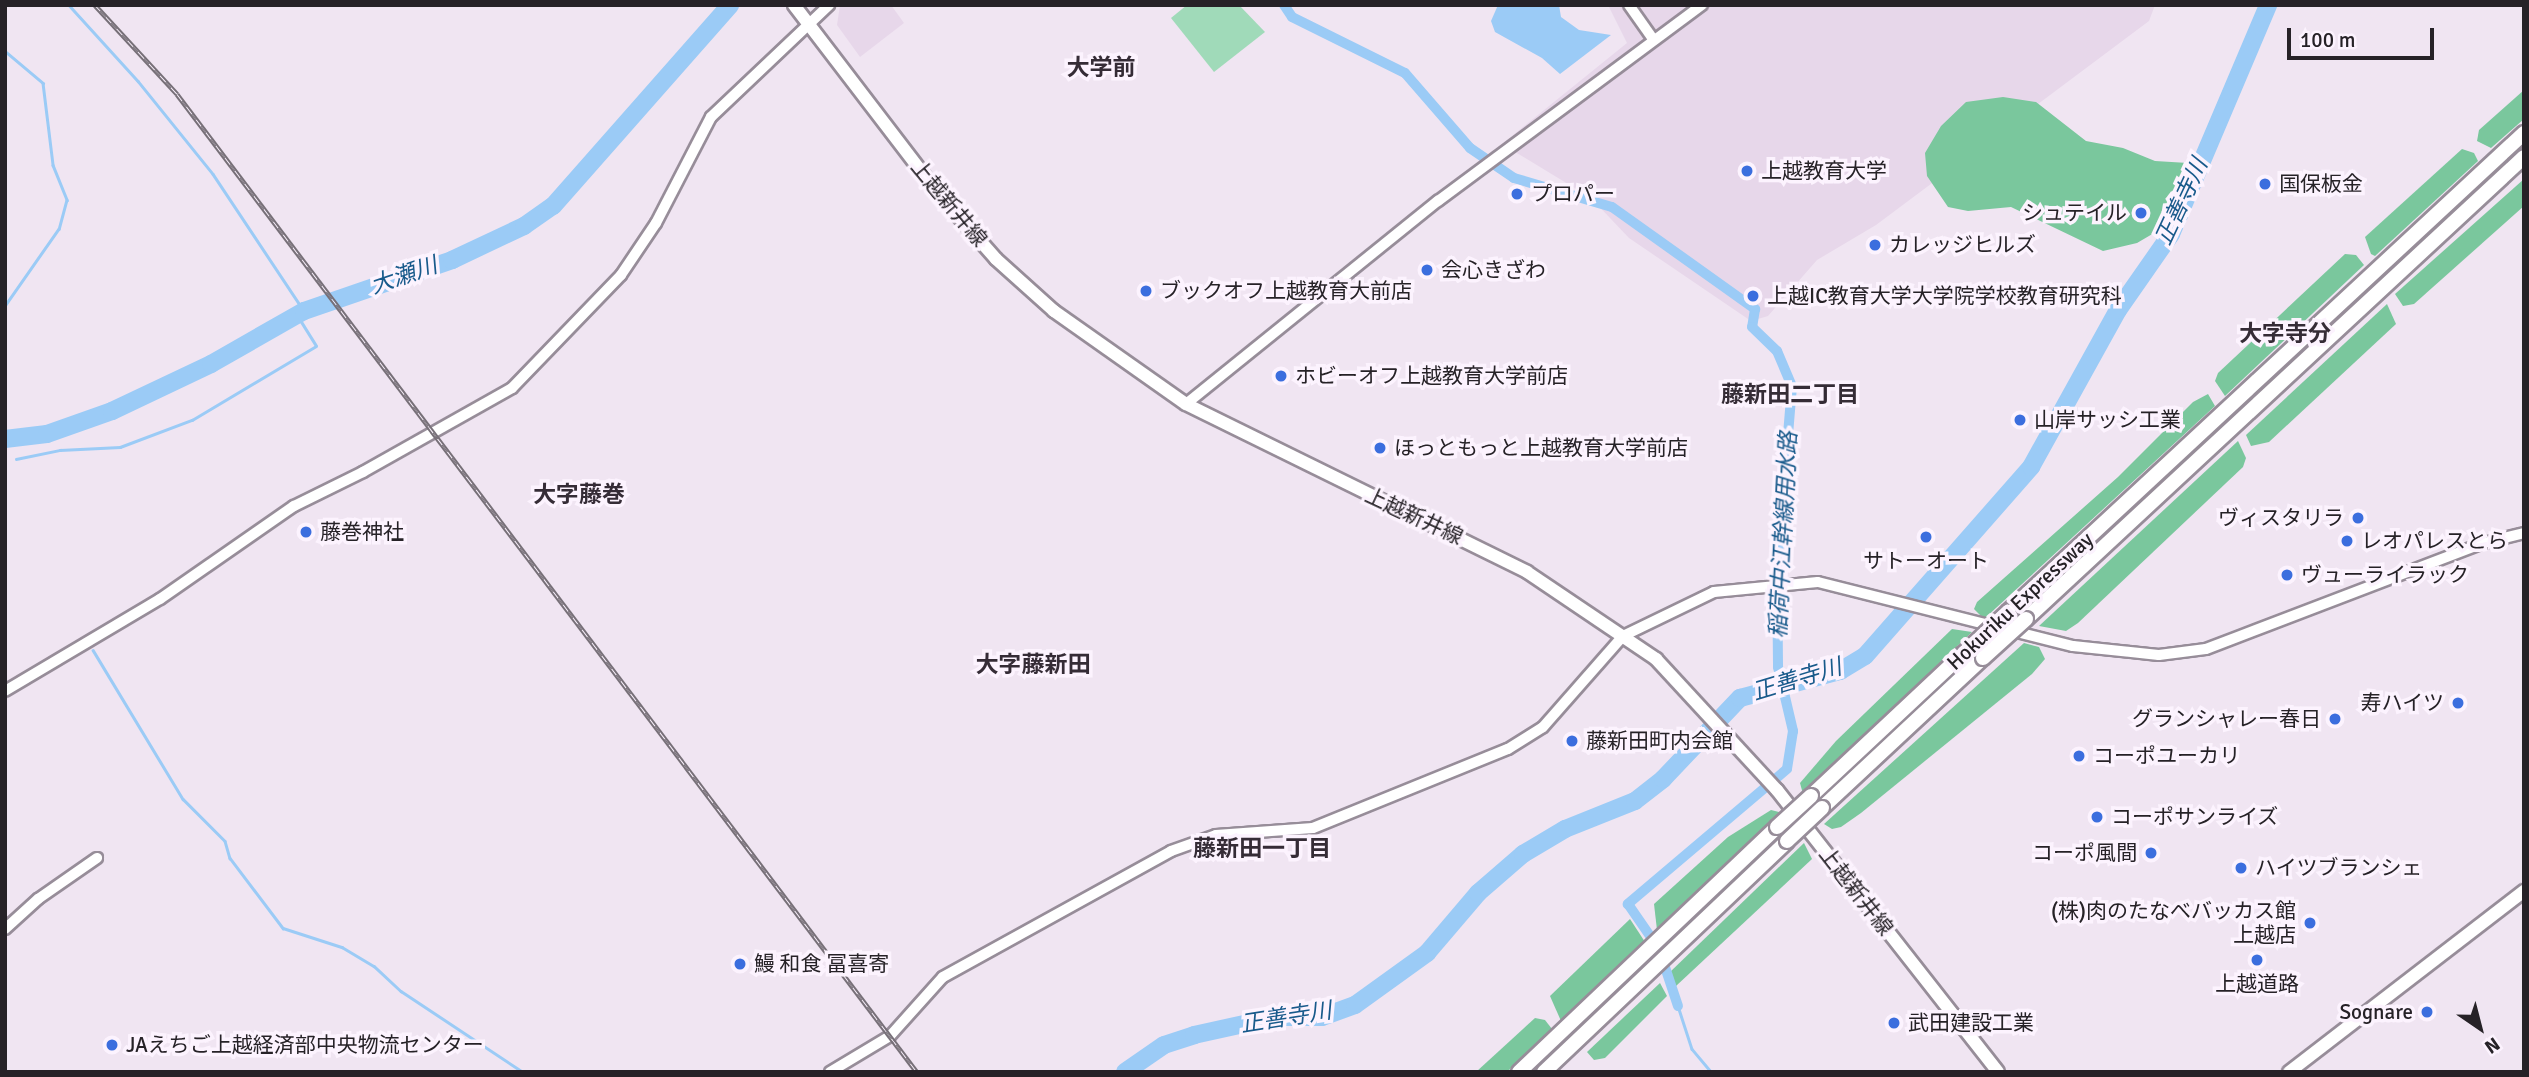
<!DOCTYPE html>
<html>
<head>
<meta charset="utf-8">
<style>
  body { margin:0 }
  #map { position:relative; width:2529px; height:1077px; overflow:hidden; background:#f0e5f2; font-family:Signika,"Noto Sans JP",sans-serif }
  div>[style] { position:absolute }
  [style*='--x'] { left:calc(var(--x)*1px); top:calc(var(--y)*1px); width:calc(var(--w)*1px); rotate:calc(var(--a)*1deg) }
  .built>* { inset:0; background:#e7d7ea }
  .green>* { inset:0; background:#a0dab9 }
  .forest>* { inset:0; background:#7ac79d }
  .water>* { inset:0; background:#9bcbf6 }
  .stream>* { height:2.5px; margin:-1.25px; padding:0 1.25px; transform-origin:1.25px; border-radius:1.25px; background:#9bcbf6 }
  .canal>* { height:10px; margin:-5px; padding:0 5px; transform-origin:5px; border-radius:5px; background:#9bcbf6 }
  .river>* { height:18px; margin:-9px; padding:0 9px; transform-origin:9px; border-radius:9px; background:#9bcbf6 }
  .roads { filter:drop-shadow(2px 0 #978d99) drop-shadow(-2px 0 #978d99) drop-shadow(0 2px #978d99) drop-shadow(0 -2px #978d99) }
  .tertiary>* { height:10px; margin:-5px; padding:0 5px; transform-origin:5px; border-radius:5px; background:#fff }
  .secondary>* { height:12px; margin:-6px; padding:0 6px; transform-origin:6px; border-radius:6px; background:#fff }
  .primary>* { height:12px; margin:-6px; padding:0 6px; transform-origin:6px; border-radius:6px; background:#fff }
  .motorway>* { height:14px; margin:-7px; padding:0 7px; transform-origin:7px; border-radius:7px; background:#fff }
  .rail>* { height:5px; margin-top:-2.5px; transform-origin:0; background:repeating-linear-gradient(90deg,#fcf3fe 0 8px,#777078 0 16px); box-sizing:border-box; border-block:2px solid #777078 }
  .bridges { filter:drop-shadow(2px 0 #978d99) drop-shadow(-2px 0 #978d99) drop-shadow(0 2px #978d99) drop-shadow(0 -2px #978d99) }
  .motorway-bridge>* { height:14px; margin:-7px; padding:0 7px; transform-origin:7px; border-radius:7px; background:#fff }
  .dots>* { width:19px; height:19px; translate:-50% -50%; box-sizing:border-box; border:4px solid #fcf3fe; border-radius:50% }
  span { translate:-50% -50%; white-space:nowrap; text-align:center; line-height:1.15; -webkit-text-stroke:7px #fcf3fe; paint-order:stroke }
  .poi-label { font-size:21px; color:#262227 }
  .left { translate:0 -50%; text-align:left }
  .right { translate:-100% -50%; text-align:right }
  .street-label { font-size:21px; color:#262227 }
  .neighbourhood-label { font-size:23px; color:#352c36; font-weight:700 }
  .water-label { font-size:23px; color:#185a8b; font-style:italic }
  .frame { position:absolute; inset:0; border:7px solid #262227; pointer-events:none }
  .north { position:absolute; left:2445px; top:993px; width:70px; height:70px; -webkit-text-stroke:5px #fcf3fe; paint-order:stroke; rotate:145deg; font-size:19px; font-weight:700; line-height:28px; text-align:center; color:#262227 }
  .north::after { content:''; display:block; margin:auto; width:24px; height:32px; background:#262227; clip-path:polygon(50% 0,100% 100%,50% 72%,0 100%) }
  .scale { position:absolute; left:2287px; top:28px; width:147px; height:32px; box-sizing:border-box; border:4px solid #262227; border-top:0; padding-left:9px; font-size:21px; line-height:24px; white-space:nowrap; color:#262227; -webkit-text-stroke:5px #fcf3fe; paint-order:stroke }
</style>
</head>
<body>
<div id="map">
  <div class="built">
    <i style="clip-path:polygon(840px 5px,891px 5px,904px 23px,860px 57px,837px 25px)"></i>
    <i style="clip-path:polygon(1608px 5px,2155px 5px,2149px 21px,1876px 225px,1817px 260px,1768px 316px,1751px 321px,1629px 238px,1591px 198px,1502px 144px,1627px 43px)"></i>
  </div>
  <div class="green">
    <i style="clip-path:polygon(1187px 5px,1239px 5px,1265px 32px,1214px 72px,1171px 18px)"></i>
  </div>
  <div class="forest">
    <i style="clip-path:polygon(2524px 90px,2524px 119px,2491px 148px,2477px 141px,2479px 130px)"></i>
    <i style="clip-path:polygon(2003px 97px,2036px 102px,2086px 141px,2123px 148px,2155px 161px,2188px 163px,2201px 181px,2166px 226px,2137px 243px,2103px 251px,2011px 207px,1968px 211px,1948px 207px,1927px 176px,1925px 153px,1941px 126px,1966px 102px)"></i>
    <i style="clip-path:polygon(2462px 149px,2474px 153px,2478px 161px,2375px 256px,2371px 254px,2365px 237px)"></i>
    <i style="clip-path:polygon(2524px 179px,2524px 206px,2414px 304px,2403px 306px,2395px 294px)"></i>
    <i style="clip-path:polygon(2345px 254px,2356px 255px,2364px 265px,2225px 396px,2215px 381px,2218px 373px)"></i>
    <i style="clip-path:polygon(2387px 304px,2396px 324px,2269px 442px,2251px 446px,2246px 435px)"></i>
    <i style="clip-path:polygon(2208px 394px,2215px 406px,1984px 619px,1974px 609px,1977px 602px,2118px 477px,2193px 402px)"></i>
    <i style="clip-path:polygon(2238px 441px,2246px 458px,2243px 467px,2078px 623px,2066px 631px,2039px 626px)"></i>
    <i style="clip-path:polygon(1952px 629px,1972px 632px,1803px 794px,1800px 783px,1836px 741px)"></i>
    <i style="clip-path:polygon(2024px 643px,2039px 647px,2045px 659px,2032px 674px,1861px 813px,1841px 827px,1832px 829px,1824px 824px)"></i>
    <i style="clip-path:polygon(1771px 810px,1783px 813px,1657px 930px,1654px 904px,1728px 837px)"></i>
    <i style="clip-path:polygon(1804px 843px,1812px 859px,1676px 986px,1669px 973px)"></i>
    <i style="clip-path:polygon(1630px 919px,1645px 942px,1561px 1021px,1550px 996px)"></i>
    <i style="clip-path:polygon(1660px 983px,1667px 996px,1605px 1058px,1594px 1060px,1587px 1052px)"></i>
    <i style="clip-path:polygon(1535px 1018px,1545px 1020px,1552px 1029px,1507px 1072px,1476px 1072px)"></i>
  </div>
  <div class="water">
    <i style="clip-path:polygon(1498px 5px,1559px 5px,1561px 17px,1579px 30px,1611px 35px,1560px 74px,1542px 58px,1495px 32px,1491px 21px)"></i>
  </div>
  <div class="stream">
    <i style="--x:69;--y:5;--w:103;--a:47.8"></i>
    <i style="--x:138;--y:81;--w:119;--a:51.1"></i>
    <i style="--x:213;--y:174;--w:164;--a:56.4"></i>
    <i style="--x:5;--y:51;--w:50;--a:40.1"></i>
    <i style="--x:43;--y:83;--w:83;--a:83"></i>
    <i style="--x:53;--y:165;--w:38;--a:68"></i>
    <i style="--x:67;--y:200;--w:30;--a:105"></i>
    <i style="--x:59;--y:229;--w:94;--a:125"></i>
    <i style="--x:16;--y:459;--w:45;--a:-11.6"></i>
    <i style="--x:60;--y:450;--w:60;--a:-2.9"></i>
    <i style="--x:120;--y:447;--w:77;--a:-20.6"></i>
    <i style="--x:192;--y:420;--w:144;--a:-30.8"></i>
    <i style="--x:316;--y:346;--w:36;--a:-122"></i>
    <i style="--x:93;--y:650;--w:174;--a:58.9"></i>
    <i style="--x:183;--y:799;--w:59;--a:45"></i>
    <i style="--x:225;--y:841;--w:18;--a:74"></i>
    <i style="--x:230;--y:858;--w:88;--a:52.9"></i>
    <i style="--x:283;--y:928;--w:62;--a:17.9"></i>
    <i style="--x:342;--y:947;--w:37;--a:31"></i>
    <i style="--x:374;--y:966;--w:37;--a:43"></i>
    <i style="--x:401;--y:991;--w:146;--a:33.6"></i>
    <i style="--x:1678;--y:1006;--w:45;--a:72"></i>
    <i style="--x:1692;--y:1049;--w:30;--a:50"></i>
  </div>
  <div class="canal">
    <i style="--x:1284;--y:5;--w:14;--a:56"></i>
    <i style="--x:1292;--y:17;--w:126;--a:26.4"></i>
    <i style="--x:1405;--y:73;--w:99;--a:49.1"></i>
    <i style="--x:1470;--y:148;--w:53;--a:34.3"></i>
    <i style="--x:1514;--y:178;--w:102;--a:16.5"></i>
    <i style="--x:1612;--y:207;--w:176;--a:35.5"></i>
    <i style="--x:1755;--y:309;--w:18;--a:99"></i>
    <i style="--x:1752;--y:327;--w:35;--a:44"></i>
    <i style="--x:1777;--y:351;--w:38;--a:67"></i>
    <i style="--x:1792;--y:386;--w:183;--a:94.7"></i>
    <i style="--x:1777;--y:568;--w:99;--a:89.4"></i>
    <i style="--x:1778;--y:667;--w:66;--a:76.8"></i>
    <i style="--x:1793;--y:731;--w:38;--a:99"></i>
    <i style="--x:1787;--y:769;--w:209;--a:139.7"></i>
    <i style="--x:1628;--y:904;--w:55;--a:55.4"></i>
    <i style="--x:1659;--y:949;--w:60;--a:71.6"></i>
  </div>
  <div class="river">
    <i style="--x:5;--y:439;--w:42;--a:-6.8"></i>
    <i style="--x:47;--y:434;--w:69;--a:-19.5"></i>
    <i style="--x:112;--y:411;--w:110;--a:-25.4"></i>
    <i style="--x:211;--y:364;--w:107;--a:-29.7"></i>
    <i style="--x:304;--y:311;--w:157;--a:-19"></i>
    <i style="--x:452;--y:260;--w:80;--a:-25.3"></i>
    <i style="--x:524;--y:226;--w:35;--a:-35"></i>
    <i style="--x:553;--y:206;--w:268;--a:-48.6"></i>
    <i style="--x:1125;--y:1072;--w:47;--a:-34.7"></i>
    <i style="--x:1164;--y:1045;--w:32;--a:-18"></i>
    <i style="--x:1194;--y:1035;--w:84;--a:-12.4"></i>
    <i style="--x:1276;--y:1017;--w:46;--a:0"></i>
    <i style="--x:1322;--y:1017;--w:35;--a:-20"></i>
    <i style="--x:1355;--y:1005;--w:89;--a:-35.8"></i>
    <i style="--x:1427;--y:953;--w:79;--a:-49.6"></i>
    <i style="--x:1478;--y:893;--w:60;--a:-40.9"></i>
    <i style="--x:1523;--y:854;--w:49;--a:-30.8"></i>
    <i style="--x:1565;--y:829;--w:75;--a:-21.8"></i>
    <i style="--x:1635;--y:801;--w:36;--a:-38"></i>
    <i style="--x:1663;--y:779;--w:112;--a:-46.5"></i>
    <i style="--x:1740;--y:698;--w:104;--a:-15.1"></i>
    <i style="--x:1840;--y:671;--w:29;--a:-31"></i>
    <i style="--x:1865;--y:656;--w:252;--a:-48.7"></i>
    <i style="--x:2031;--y:467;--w:179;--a:-61"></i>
    <i style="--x:2118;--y:310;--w:93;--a:-55.1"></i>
    <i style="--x:2171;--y:234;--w:249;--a:-67"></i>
  </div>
  <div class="roads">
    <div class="tertiary">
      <i style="--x:1629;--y:5;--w:42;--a:54.8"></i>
      <i style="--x:1186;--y:404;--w:324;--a:-38.9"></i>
      <i style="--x:1438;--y:201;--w:329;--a:-36.6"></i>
      <i style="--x:5;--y:691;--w:180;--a:-30.7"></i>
      <i style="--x:160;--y:599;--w:163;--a:-34.8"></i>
      <i style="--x:294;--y:506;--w:77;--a:-26.2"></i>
      <i style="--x:363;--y:472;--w:171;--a:-29.4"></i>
      <i style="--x:512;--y:388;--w:157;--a:-46"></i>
      <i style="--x:621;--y:275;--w:63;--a:-56.1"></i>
      <i style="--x:656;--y:223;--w:119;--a:-62.6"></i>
      <i style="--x:711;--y:117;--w:163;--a:-43.5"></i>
      <i style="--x:5;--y:929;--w:45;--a:-42.3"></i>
      <i style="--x:38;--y:899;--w:72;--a:-34.8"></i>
      <i style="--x:830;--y:1072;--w:70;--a:-31"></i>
      <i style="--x:890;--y:1036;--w:79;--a:-48.1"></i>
      <i style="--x:943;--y:977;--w:260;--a:-28.9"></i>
      <i style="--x:1171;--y:851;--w:48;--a:-19.6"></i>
      <i style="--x:1216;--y:835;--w:97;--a:-4.1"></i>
      <i style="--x:1313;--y:828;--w:210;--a:-22.1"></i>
      <i style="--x:1508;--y:749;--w:41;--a:-32.2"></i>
      <i style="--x:1543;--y:727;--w:121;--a:-48.7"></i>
      <i style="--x:1623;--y:636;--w:101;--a:-25.8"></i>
      <i style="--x:1714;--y:592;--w:104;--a:-5.5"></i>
      <i style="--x:1818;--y:582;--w:263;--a:14.1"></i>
      <i style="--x:2073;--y:646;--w:86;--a:6"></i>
      <i style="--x:2159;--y:655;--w:47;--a:-7.3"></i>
      <i style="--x:2206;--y:649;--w:298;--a:-20.9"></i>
      <i style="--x:2484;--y:543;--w:41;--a:-14"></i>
    </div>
    <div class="secondary">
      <i style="--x:2289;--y:1072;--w:297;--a:-37.6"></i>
    </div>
    <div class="primary">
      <i style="--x:794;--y:5;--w:235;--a:52.6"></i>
      <i style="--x:937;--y:192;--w:89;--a:48.6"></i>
      <i style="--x:996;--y:259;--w:78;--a:41.9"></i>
      <i style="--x:1054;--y:311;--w:161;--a:35.2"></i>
      <i style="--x:1186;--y:404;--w:380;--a:26.2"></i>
      <i style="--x:1527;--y:572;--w:156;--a:34"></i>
      <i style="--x:1656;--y:659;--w:178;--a:47.3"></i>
      <i style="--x:1777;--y:790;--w:358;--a:51.9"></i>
    </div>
    <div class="motorway">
      <i style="--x:2008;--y:612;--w:704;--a:-42.87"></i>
      <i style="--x:2026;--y:619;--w:679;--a:-42.85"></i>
      <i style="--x:1811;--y:796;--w:208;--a:-43.1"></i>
      <i style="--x:1822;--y:808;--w:220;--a:-43"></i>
      <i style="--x:1519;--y:1072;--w:356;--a:-43.5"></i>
      <i style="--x:1544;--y:1072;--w:335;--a:-43.5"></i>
    </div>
  </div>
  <div class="rail">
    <i style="--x:95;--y:5;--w:121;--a:47.3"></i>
    <i style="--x:177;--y:94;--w:1226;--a:52.89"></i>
  </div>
  <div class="bridges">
    <div class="motorway-bridge">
      <i style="--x:1963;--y:654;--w:62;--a:-43"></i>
      <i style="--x:1983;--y:658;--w:58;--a:-42.2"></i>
      <i style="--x:1777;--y:827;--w:46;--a:-42.4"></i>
      <i style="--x:1787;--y:841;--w:48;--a:-43.3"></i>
    </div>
  </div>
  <div class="dots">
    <i style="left:1747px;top:171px;background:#3b6ede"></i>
    <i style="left:2265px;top:184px;background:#3b6ede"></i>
    <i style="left:1517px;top:194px;background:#3b6ede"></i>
    <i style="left:2141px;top:213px;background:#3b6ede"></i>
    <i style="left:1875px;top:245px;background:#3b6ede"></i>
    <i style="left:1427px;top:270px;background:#3b6ede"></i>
    <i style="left:1146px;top:291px;background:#3b6ede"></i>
    <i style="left:1753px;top:296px;background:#3b6ede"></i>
    <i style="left:1281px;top:376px;background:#3b6ede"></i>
    <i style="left:2020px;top:420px;background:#3b6ede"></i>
    <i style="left:1380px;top:448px;background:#3b6ede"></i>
    <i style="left:2358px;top:518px;background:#3b6ede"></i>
    <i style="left:306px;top:532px;background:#3b6ede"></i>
    <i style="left:1926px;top:537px;background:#3b6ede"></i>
    <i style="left:2347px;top:541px;background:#3b6ede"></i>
    <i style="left:2287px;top:575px;background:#3b6ede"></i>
    <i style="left:2458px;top:703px;background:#3b6ede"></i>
    <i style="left:2335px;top:719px;background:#3b6ede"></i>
    <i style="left:1572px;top:741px;background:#3b6ede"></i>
    <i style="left:2079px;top:756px;background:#3b6ede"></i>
    <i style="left:2097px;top:817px;background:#3b6ede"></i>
    <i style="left:2151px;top:853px;background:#3b6ede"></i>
    <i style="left:2241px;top:868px;background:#3b6ede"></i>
    <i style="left:2310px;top:923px;background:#3b6ede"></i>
    <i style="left:2257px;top:960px;background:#3b6ede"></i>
    <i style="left:740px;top:964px;background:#3b6ede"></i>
    <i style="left:2427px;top:1012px;background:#3b6ede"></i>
    <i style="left:1894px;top:1023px;background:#3b6ede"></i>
    <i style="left:112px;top:1045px;background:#3b6ede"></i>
  </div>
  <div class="poi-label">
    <span class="left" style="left:1761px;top:171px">上越教育大学</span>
    <span class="left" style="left:2279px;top:184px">国保板金</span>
    <span class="left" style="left:1531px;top:194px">プロパー</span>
    <span class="right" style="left:2127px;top:213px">シュテイル</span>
    <span class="left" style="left:1889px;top:245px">カレッジヒルズ</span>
    <span class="left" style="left:1441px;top:270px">会心きざわ</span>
    <span class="left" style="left:1160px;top:291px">ブックオフ上越教育大前店</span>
    <span class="left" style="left:1767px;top:296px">上越IC教育大学大学院学校教育研究科</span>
    <span class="left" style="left:1295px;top:376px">ホビーオフ上越教育大学前店</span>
    <span class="left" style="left:2034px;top:420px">山岸サッシ工業</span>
    <span class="left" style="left:1394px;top:448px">ほっともっと上越教育大学前店</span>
    <span class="right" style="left:2344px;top:518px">ヴィスタリラ</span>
    <span class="left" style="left:320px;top:532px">藤巻神社</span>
    <span class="left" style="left:2361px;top:541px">レオパレスとら</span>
    <span style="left:1926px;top:561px">サトーオート</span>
    <span class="left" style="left:2301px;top:575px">ヴューライラック</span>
    <span class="right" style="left:2444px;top:703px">寿ハイツ</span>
    <span class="right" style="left:2321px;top:719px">グランシャレー春日</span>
    <span class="left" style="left:1586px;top:741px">藤新田町内会館</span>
    <span class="left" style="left:2093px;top:756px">コーポユーカリ</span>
    <span class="left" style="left:2111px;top:817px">コーポサンライズ</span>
    <span class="right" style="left:2137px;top:853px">コーポ風間</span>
    <span class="left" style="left:2255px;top:868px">ハイツブランシェ</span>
    <span class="right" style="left:2296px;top:923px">(株)肉のたなべバッカス館<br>上越店</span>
    <span class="left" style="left:754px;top:964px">鰻 和食 冨喜寄</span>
    <span style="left:2257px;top:984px">上越道路</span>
    <span class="right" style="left:2413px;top:1012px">Sognare</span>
    <span class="left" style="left:1908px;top:1023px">武田建設工業</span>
    <span class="left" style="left:126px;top:1045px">JAえちご上越経済部中央物流センター</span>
  </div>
  <div class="street-label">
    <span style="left:949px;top:203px;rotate:50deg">上越新井線</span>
    <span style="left:1414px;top:516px;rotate:25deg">上越新井線</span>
    <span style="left:2020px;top:601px;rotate:-43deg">Hokuriku Expressway</span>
    <span style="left:1856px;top:891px;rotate:52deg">上越新井線</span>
  </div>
  <div class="neighbourhood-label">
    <span style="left:1101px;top:68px">大学前</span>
    <span style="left:2285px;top:334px">大字寺分</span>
    <span style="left:1790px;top:395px">藤新田二丁目</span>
    <span style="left:579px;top:495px">大字藤巻</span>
    <span style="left:1033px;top:665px">大字藤新田</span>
    <span style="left:1262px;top:849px">藤新田一丁目</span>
  </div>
  <div class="water-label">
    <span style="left:2182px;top:202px;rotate:-65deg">正善寺川</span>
    <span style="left:404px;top:276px;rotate:-19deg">大瀬川</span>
    <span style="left:1784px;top:535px;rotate:-87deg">稲荷中江幹線用水路</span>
    <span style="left:1797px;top:680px;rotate:-17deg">正善寺川</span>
    <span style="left:1286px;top:1018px;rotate:-9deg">正善寺川</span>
  </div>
  <div class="frame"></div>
  <div class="north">N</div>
  <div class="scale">100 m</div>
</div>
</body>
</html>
